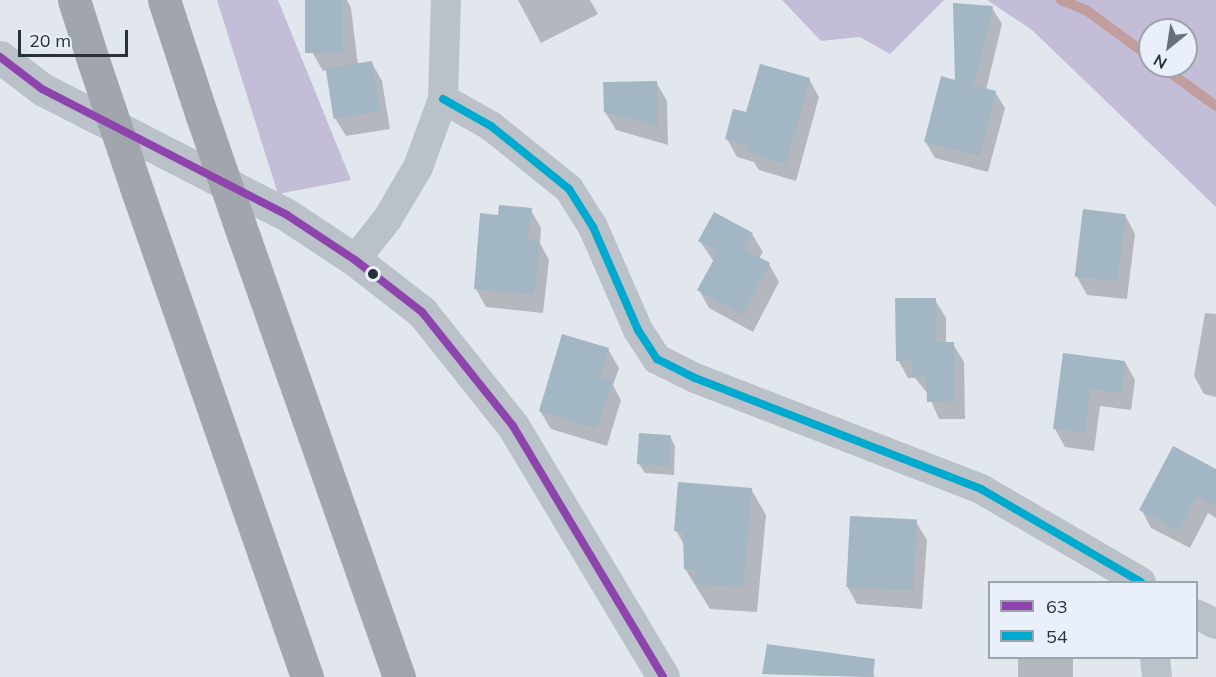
<!DOCTYPE html>
<html>
<head>
<meta charset="utf-8">
<style>
  body { margin:0 }
  #map { position:relative; width:1216px; height:677px; overflow:hidden; background:#e2e7ee; font-family:Mulish,sans-serif }
  div>[style] { position:absolute }
  [style*='--x'] { left:calc(var(--x)*1px); top:calc(var(--y)*1px); width:calc(var(--w)*1px); rotate:calc(var(--a)*1deg) }
  .green>* { inset:0; background:#c4bdd7 }
  .shadow>* { inset:0; background:#0003; transform-origin:0 0 }
  .stream>* { height:10px; margin:-5px; padding:0 5px; transform-origin:5px; border-radius:5px; background:#c19e9c }
  .building>* { inset:0; background:#a2b7c3; transform-origin:0 0 }
  .minor>* { height:30px; margin:-15px; padding:0 15px; transform-origin:15px; border-radius:15px; background:#bac1c8 }
  .tertiary>* { height:33px; margin:-16.5px; padding:0 16.5px; transform-origin:16.5px; border-radius:16.5px; background:#bac1c8 }
  .motorway>* { height:33px; margin:-16.5px; padding:0 16.5px; transform-origin:16.5px; border-radius:16.5px; background:#a1a6ad }
  .motorway-bridge>* { height:33px; margin:-16.5px; padding:0 16.5px; transform-origin:16.5px; border-radius:16.5px; background:#a1a6ad }
  .bus-1>* { height:8px; margin:-4px; padding:0 4px; transform-origin:4px; border-radius:4px; background:#8e44ad }
  .bus-2>* { height:8px; margin:-4px; padding:0 4px; transform-origin:4px; border-radius:4px; background:#00a9ce }
  .dots>* { width:16px; height:16px; translate:-50% -50%; box-sizing:border-box; border:3px solid #e9f0fb; border-radius:50% }
  span { translate:-50% -50%; white-space:nowrap; text-align:center; line-height:1.15; -webkit-text-stroke:6px #e9f0fb; paint-order:stroke }
  .legend { position:absolute; left:988px; top:581px; width:210px; height:78px; box-sizing:border-box; background:#e9f0fb; border:2px solid #9ca4ad; margin:0; padding:8px 10px; list-style:none; font-size:18px; color:#283239 }
  .legend li { display:flex; align-items:center; gap:12px; height:30px }
  .legend b { width:30px; border:2px solid #9ca4ad }
  .north { position:absolute; left:1138px; top:18px; width:60px; height:60px; box-sizing:border-box; background:#e9f0fb; border:2px solid #9ca4ad; border-radius:50%; rotate:210deg; font-size:16px; font-weight:700; line-height:24px; text-align:center; color:#283239 }
  .north::after { content:''; display:block; margin:auto; width:21px; height:27px; background:#697178; clip-path:polygon(50% 0,100% 100%,50% 72%,0 100%) }
  .scale { position:absolute; left:18px; top:30px; width:110px; height:27px; box-sizing:border-box; border:3px solid #283239; border-top:0; padding-left:8px; font-size:18px; line-height:21px; white-space:nowrap; color:#283239; -webkit-text-stroke:4px #e9f0fb; paint-order:stroke }
</style>
</head>
<body>
<div id="map">
  <div class="green">
    <i style="clip-path:polygon(217px 0,278px 0,351px 180px,278px 194px)"></i>
    <i style="clip-path:polygon(782px 0,944px 0,890px 54px,860px 37px,821px 41px)"></i>
    <i style="clip-path:polygon(evenodd,987px 0,1216px 0,1216px 207px,1032px 30px,987px 0,1150px 30px,1186px 30px,1186px 66px,1150px 66px,1150px 30px)"></i>
  </div>
  <div class="shadow">
    <i style="clip-path:polygon(306px 0,347px 0,351px 8px,358px 65px,372px 63px,382px 81px,390px 129px,346px 136px,335px 118px,328px 70px,323px 71px,312px 52px)"></i>
    <i style="clip-path:polygon(518px 0,590px 0,598px 14px,541px 43px)"></i>
    <i style="clip-path:polygon(992px 8px,1002px 24px,986px 90px,995px 92px,1005px 108px,988px 172px,935px 158px,925px 141px)"></i>
    <i style="clip-path:polygon(809px 79px,819px 97px,796px 181px,759px 170px,754px 162px,737px 157px,727px 139px,748px 114px)"></i>
    <i style="clip-path:polygon(656px 82px,667px 101px,668px 145px,616px 130px,605px 112px)"></i>
    <i style="clip-path:polygon(531px 210px,541px 228px,540px 243px,549px 260px,543px 313px,486px 307px,476px 289px,500px 216px)"></i>
    <i style="clip-path:polygon(1125px 215px,1135px 234px,1127px 299px,1087px 295px,1077px 277px)"></i>
    <i style="clip-path:polygon(752px 234px,763px 252px,759px 258px,769px 264px,779px 282px,753px 332px,709px 308px,699px 290px,714px 262px,700px 241px)"></i>
    <i style="clip-path:polygon(935px 300px,946px 318px,946px 344px,953px 344px,964px 362px,965px 419px,939px 419px,928px 394px,915px 378px,908px 378px,898px 360px)"></i>
    <i style="clip-path:polygon(1205px 313px,1216px 314px,1216px 397px,1204px 394px,1194px 376px)"></i>
    <i style="clip-path:polygon(608px 349px,619px 368px,613px 385px,621px 400px,607px 446px,551px 429px,540px 411px)"></i>
    <i style="clip-path:polygon(1064px 354px,1125px 362px,1135px 380px,1131px 410px,1100px 406px,1094px 451px,1065px 447px,1055px 429px)"></i>
    <i style="clip-path:polygon(670px 436px,675px 446px,674px 475px,645px 473px,639px 464px)"></i>
    <i style="clip-path:polygon(1216px 471px,1216px 518px,1208px 513px,1190px 548px,1151px 528px,1141px 509px)"></i>
    <i style="clip-path:polygon(751px 489px,766px 515px,757px 612px,710px 609px,685px 569px,685px 546px,676px 531px)"></i>
    <i style="clip-path:polygon(916px 522px,927px 540px,922px 609px,857px 604px,847px 586px)"></i>
    <i style="left:1018px;top:658px;width:55px;height:19px"></i>
    <i style="clip-path:polygon(865px 660px,875px 677px,764px 674px)"></i>
  </div>
  <div class="stream">
    <i style="--x:1061;--y:0;--w:27;--a:22"></i>
    <i style="--x:1086;--y:10;--w:79;--a:36.3"></i>
    <i style="--x:1161;--y:66;--w:68;--a:36"></i>
  </div>
  <div class="building">
    <i style="left:305px;top:0;width:38px;height:53px"></i>
    <i style="clip-path:polygon(953px 3px,993px 6px,974px 85px,996px 91px,979px 156px,924px 142px,941px 76px,955px 80px)"></i>
    <i style="left:372px;top:61px;width:51px;height:47px;rotate:81deg"></i>
    <i style="clip-path:polygon(760px 64px,810px 78px,786px 164px,747px 152px,750px 146px,725px 139px,733px 109px,746px 112px)"></i>
    <i style="clip-path:polygon(657px 81px,658px 127px,604px 112px,603px 82px)"></i>
    <i style="clip-path:polygon(499px 205px,532px 208px,528px 239px,540px 241px,534px 295px,474px 289px,480px 213px,498px 215px)"></i>
    <i style="left:1083px;top:209px;width:43px;height:68px;rotate:7deg"></i>
    <i style="clip-path:polygon(714px 212px,753px 233px,744px 249px,770px 263px,742px 315px,697px 290px,718px 252px,698px 241px)"></i>
    <i style="clip-path:polygon(895px 298px,936px 298px,937px 342px,954px 342px,955px 401px,927px 402px,926px 377px,912px 376px,912px 361px,896px 361px)"></i>
    <i style="clip-path:polygon(562px 334px,609px 348px,600px 377px,612px 381px,597px 429px,539px 411px)"></i>
    <i style="clip-path:polygon(1063px 353px,1125px 361px,1121px 393px,1090px 389px,1085px 433px,1053px 429px)"></i>
    <i style="left:639px;top:433px;width:32px;height:31px;rotate:4deg"></i>
    <i style="clip-path:polygon(1173px 446px,1216px 469px,1216px 506px,1197px 496px,1179px 531px,1139px 510px)"></i>
    <i style="clip-path:polygon(678px 482px,752px 488px,743px 588px,694px 584px,696px 570px,684px 569px,683px 532px,674px 531px)"></i>
    <i style="left:850px;top:516px;width:67px;height:71px;rotate:3deg"></i>
    <i style="clip-path:polygon(767px 644px,875px 659px,873px 677px,762px 674px)"></i>
  </div>
  <div class="minor">
    <i style="--x:443;--y:99;--w:55;--a:29.4"></i>
    <i style="--x:491;--y:126;--w:100;--a:38.9"></i>
    <i style="--x:569;--y:189;--w:45;--a:57.7"></i>
    <i style="--x:593;--y:227;--w:112;--a:66.4"></i>
    <i style="--x:638;--y:330;--w:35;--a:57"></i>
    <i style="--x:657;--y:359;--w:42;--a:26.6"></i>
    <i style="--x:695;--y:378;--w:307;--a:21.2"></i>
    <i style="--x:981;--y:489;--w:185;--a:30.2"></i>
    <i style="--x:355;--y:260;--w:53;--a:-51.8"></i>
    <i style="--x:388;--y:218;--w:59;--a:-59.5"></i>
    <i style="--x:418;--y:167;--w:72;--a:-69.8"></i>
    <i style="--x:443;--y:99;--w:99;--a:-88.3"></i>
    <i style="--x:1196;--y:614;--w:22;--a:27"></i>
    <i style="--x:1155;--y:658;--w:19;--a:84"></i>
  </div>
  <div class="tertiary">
    <i style="--x:0;--y:57;--w:53;--a:37.3"></i>
    <i style="--x:42;--y:89;--w:276;--a:27.2"></i>
    <i style="--x:287;--y:215;--w:82;--a:33.5"></i>
    <i style="--x:355;--y:260;--w:85;--a:37.8"></i>
    <i style="--x:422;--y:312;--w:146;--a:51.4"></i>
    <i style="--x:513;--y:426;--w:292;--a:59.1"></i>
  </div>
  <div class="motorway">
    <i style="--x:74;--y:0;--w:66;--a:72.4"></i>
    <i style="--x:164;--y:0;--w:119;--a:71.9"></i>
    <i style="--x:138;--y:193;--w:513;--a:70.75"></i>
    <i style="--x:244;--y:237;--w:467;--a:70.6"></i>
  </div>
  <div class="motorway-bridge">
    <i style="--x:94;--y:63;--w:137;--a:71.3"></i>
    <i style="--x:201;--y:113;--w:131;--a:70.9"></i>
  </div>
  <div class="bus-1">
    <i style="--x:0;--y:57;--w:53;--a:37.3"></i>
    <i style="--x:42;--y:89;--w:276;--a:27.2"></i>
    <i style="--x:287;--y:215;--w:82;--a:33.5"></i>
    <i style="--x:355;--y:260;--w:85;--a:37.8"></i>
    <i style="--x:422;--y:312;--w:146;--a:51.4"></i>
    <i style="--x:513;--y:426;--w:292;--a:59.1"></i>
  </div>
  <div class="bus-2">
    <i style="--x:443;--y:99;--w:55;--a:29.4"></i>
    <i style="--x:491;--y:126;--w:100;--a:38.9"></i>
    <i style="--x:569;--y:189;--w:45;--a:57.7"></i>
    <i style="--x:593;--y:227;--w:112;--a:66.4"></i>
    <i style="--x:638;--y:330;--w:35;--a:57"></i>
    <i style="--x:657;--y:359;--w:42;--a:26.6"></i>
    <i style="--x:695;--y:378;--w:307;--a:21.2"></i>
    <i style="--x:981;--y:489;--w:185;--a:30.2"></i>
  </div>
  <div class="dots">
    <i style="left:373px;top:274px;background:#283239"></i>
  </div>
  <ul class="legend">
  <li><b style="height:8px;background:#8e44ad"></b>63</li>
  <li><b style="height:8px;background:#00a9ce"></b>54</li>
  </ul>
  <div class="north">N</div>
  <div class="scale">20 m</div>
</div>
</body>
</html>
